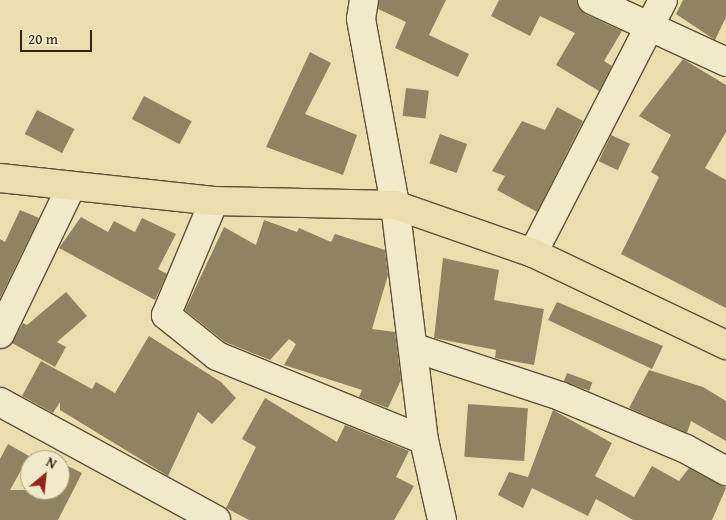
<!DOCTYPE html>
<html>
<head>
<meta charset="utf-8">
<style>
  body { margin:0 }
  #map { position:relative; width:726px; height:520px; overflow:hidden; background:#eadeae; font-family:"Gentium Book Plus",serif }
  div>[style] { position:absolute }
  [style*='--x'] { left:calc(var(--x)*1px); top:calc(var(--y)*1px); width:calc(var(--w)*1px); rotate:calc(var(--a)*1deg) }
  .building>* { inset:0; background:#908362; transform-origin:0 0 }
  .roads { filter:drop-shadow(1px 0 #5e5037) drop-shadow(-1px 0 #5e5037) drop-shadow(0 1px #5e5037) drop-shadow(0 -1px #5e5037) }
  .minor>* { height:28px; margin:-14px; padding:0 14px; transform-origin:14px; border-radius:14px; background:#f1eaca }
  .major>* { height:28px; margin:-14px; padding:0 14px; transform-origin:14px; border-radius:14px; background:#eadeae }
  span { translate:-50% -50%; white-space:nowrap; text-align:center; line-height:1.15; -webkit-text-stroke:4.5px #f1eaca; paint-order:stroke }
  .north { position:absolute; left:20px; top:450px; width:50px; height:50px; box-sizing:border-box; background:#f1eaca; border:1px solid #a39a7f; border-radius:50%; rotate:28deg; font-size:14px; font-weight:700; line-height:20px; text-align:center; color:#2f210f }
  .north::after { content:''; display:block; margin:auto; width:18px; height:22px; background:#8f2418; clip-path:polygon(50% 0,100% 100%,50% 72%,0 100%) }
  .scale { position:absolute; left:20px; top:30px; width:72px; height:22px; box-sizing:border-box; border:2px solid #2f210f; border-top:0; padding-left:6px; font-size:15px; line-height:18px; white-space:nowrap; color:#2f210f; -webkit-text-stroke:4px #f1eaca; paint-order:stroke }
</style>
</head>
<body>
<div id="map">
  <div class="building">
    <i style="clip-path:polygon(379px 0,446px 0,429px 35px,469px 54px,458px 77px,395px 48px,406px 22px,378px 9px)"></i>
    <i style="clip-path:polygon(499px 0,577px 0,585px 14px,622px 31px,604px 61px,612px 66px,599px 91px,556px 65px,575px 33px,540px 16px,530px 36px,491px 16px)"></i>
    <i style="clip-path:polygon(683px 0,726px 0,726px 17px,715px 40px,676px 14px)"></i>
    <i style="clip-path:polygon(310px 52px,331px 63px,305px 114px,357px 135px,343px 175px,266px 147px)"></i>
    <i style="clip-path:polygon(683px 59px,726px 85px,726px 132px,705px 168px,726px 180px,726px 308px,621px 254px,659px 177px,651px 172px,671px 135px,639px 116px)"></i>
    <i style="left:406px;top:88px;width:23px;height:28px;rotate:7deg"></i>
    <i style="left:144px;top:96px;width:54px;height:26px;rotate:28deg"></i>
    <i style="clip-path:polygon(557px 107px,583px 121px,537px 212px,497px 190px,505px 176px,492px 171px,522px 121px,545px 130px)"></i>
    <i style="left:37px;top:110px;width:42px;height:27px;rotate:27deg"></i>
    <i style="left:440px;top:134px;width:29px;height:31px;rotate:20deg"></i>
    <i style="left:611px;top:135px;width:21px;height:29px;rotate:25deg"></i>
    <i style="clip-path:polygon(20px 210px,39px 218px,0 298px,0 239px,5px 242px)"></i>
    <i style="clip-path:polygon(81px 217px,108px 232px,114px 221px,135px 232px,142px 218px,176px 234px,158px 269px,167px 274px,155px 300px,59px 248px)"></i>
    <i style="clip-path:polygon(264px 220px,297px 232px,299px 228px,331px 242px,335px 234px,385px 250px,388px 275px,372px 329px,395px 332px,401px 380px,388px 408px,359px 397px,362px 390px,284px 365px,296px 344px,289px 339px,270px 360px,225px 342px,185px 310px,224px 227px,256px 245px)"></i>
    <i style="clip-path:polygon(443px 258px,499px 270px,494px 300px,544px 309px,534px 365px,495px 358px,496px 350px,434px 338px)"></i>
    <i style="clip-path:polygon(66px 292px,87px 316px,57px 342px,66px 347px,55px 367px,12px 343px,23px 323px,27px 325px)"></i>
    <i style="clip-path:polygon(557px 302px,663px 346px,652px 369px,548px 320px)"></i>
    <i style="clip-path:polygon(149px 336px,221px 382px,236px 398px,212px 424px,198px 412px,168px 476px,60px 410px,60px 402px,53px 413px,22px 396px,41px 361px,92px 389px,96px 382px,115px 393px)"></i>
    <i style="clip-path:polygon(649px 370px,703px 387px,726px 401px,726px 441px,691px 421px,687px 433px,629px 408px)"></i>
    <i style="left:567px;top:373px;width:27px;height:9px;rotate:20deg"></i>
    <i style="clip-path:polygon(265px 398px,337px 442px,345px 425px,409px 451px,396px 477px,414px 486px,394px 520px,249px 520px,226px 508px,256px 447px,242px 439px)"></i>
    <i style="left:468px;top:404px;width:60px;height:53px;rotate:4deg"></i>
    <i style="clip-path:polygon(553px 410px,612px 443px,595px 476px,634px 497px,652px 466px,679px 481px,689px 468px,726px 488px,712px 520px,633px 520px,596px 499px,588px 516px,532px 488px,523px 508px,498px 495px,509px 472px,528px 477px)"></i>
    <i style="clip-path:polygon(8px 444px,29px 456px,10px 490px,60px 490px,60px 462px,82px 473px,58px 520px,0 520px,0 459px)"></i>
  </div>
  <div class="roads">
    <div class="minor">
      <i style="--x:364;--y:0;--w:19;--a:99"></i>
      <i style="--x:361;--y:19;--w:189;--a:79.6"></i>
      <i style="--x:395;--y:205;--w:237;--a:83"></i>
      <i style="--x:424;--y:440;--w:82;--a:77.3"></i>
      <i style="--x:592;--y:0;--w:148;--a:24.8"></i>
      <i style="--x:214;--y:201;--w:124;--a:112.8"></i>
      <i style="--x:166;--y:315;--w:65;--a:38.8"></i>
      <i style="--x:217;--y:356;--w:223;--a:22.1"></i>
      <i style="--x:533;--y:253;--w:284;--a:-62.8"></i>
      <i style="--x:0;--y:334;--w:161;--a:-64.2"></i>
      <i style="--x:415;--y:348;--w:153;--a:18.3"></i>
      <i style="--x:560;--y:396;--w:137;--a:22.8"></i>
      <i style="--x:686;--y:449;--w:46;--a:28.8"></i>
      <i style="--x:0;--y:402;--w:246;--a:28.6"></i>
    </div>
    <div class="major">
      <i style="--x:0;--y:178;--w:215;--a:6.1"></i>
      <i style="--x:214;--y:201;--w:181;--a:1.3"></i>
      <i style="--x:395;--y:205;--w:146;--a:19.2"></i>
      <i style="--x:533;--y:253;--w:214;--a:25.5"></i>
    </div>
  </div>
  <div class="north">N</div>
  <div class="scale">20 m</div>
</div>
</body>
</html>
